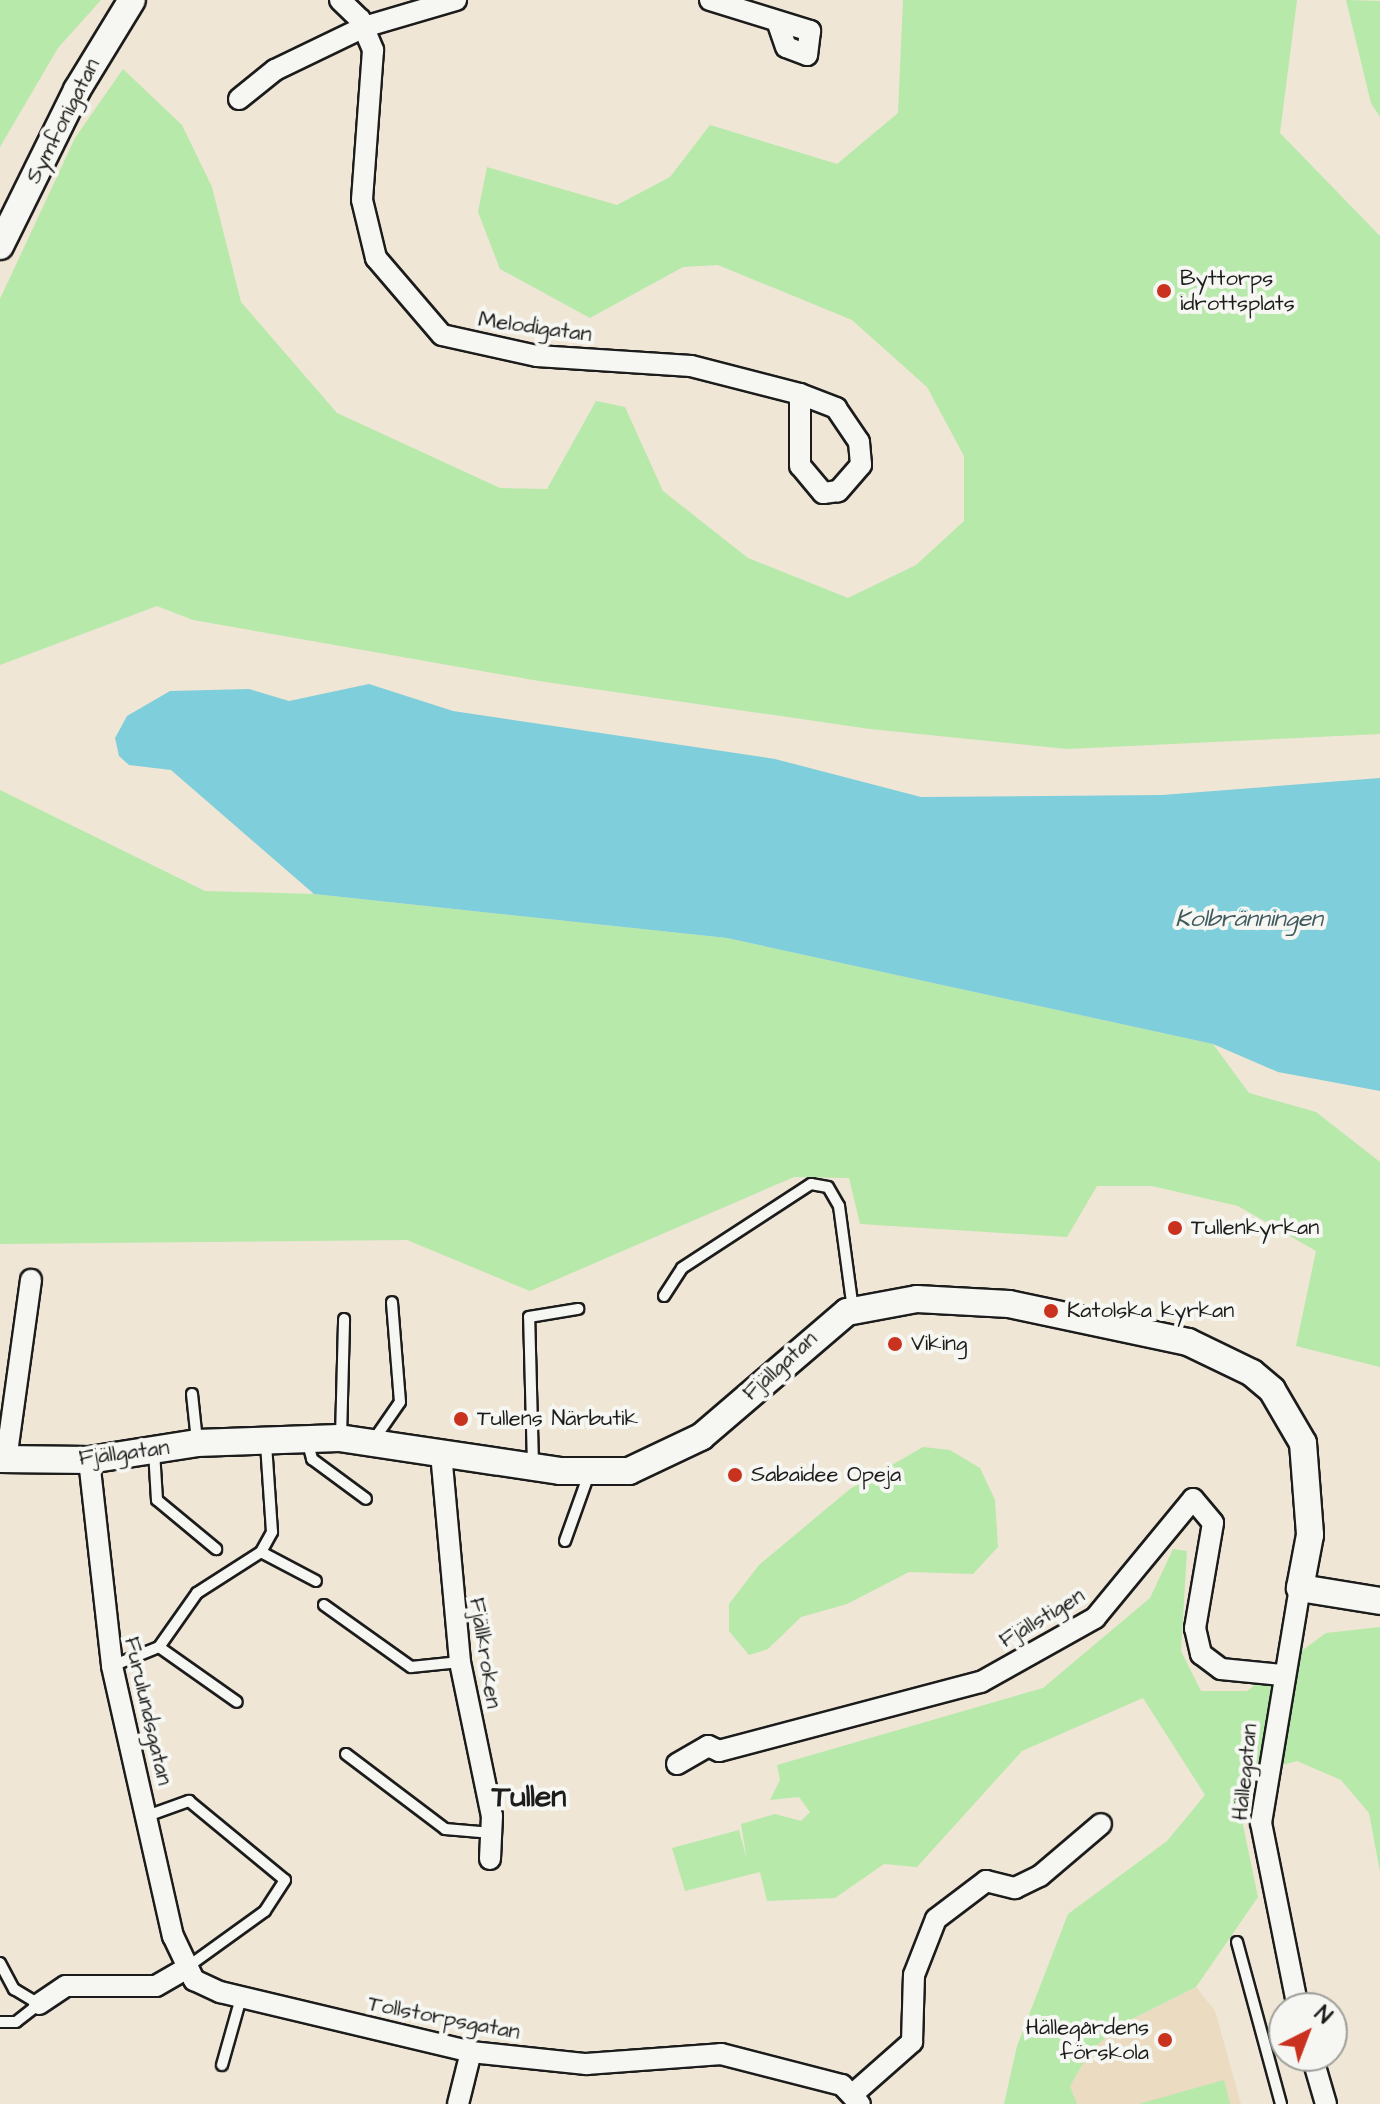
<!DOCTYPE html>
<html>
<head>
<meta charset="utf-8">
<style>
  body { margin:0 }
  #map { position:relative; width:1380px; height:2104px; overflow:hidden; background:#efe6d5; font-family:"Architects Daughter",sans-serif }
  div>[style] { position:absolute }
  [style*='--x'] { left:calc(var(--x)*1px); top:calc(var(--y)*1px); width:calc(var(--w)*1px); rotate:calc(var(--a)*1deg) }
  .built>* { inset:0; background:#eadbc1 }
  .green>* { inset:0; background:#b6e9aa }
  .water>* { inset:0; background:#7fcedb }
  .roads { filter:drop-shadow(2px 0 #1c1c1c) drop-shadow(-2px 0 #1c1c1c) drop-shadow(0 2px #1c1c1c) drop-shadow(0 -2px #1c1c1c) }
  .service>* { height:10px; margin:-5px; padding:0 5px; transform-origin:5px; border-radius:5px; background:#f6f6f2 }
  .minor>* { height:20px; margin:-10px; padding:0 10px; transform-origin:10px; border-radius:10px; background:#f6f6f2 }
  .tertiary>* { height:26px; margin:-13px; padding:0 13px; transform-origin:13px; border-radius:13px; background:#f6f6f2 }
  .dots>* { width:22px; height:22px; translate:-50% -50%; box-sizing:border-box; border:4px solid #f6f6f2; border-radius:50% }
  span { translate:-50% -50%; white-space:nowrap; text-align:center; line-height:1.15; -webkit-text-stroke:8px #f6f6f2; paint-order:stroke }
  .street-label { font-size:22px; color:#1c1c1c }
  .poi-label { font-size:22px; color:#1c1c1c }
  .left { translate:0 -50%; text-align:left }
  .right { translate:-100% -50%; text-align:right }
  .water-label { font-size:24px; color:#3f5a5f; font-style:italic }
  .district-label { font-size:30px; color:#1c1c1c; font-weight:700 }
  .north { position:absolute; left:1268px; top:1992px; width:80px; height:80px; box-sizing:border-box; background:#f6f6f2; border:2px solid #9f9f9c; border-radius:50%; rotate:42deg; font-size:22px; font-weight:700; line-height:32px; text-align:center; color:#1c1c1c }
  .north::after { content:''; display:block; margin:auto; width:28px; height:36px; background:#c8321e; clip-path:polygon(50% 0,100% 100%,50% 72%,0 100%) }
</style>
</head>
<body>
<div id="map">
  <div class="built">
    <i style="clip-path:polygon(1196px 1987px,1215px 2011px,1241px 2104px,1077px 2104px,1070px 2086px,1089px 2053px,1118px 2026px)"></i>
  </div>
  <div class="green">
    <i style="clip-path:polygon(0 0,101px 0,58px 48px,0 147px)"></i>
    <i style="clip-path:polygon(903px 0,1297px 0,1280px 133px,1380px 236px,1380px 734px,1067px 749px,870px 729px,539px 681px,193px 620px,157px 606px,0 665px,0 299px,75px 138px,123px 69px,182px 125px,212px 187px,241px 302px,337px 413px,500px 488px,547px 489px,596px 401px,625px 407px,663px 491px,748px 558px,848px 598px,916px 565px,964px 521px,964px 456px,927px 387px,852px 320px,718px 265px,683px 267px,590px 318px,500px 269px,478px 212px,487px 167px,617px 205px,670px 177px,710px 125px,837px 164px,898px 113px)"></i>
    <i style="clip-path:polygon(1346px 0,1380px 1px,1380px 117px,1371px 103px)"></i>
    <i style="clip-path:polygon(0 790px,205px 891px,314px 894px,727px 938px,1213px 1044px,1249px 1093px,1316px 1112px,1380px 1162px,1380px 1367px,1296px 1346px,1316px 1251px,1238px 1206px,1152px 1186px,1097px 1186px,1067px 1237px,860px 1224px,849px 1178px,794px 1177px,530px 1291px,407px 1240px,0 1244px)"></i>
    <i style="clip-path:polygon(923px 1447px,950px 1450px,980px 1468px,995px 1500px,998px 1547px,973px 1574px,909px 1572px,847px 1604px,801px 1617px,768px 1649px,749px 1655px,729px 1631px,729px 1604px,759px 1565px,850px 1489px)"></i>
    <i style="clip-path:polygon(1173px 1549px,1187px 1551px,1181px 1651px,1201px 1691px,1247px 1691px,1326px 1633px,1380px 1627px,1380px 1872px,1369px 1813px,1341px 1780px,1297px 1761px,1249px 1774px,1243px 1825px,1258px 1897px,1196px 1987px,1118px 2026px,1089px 2053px,1070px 2086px,1077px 2104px,1004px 2104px,1017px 2046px,1068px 1914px,1167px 1841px,1205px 1795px,1143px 1698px,1022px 1751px,917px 1867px,884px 1864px,835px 1898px,767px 1901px,760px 1872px,685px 1891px,672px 1848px,739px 1830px,747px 1860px,741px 1824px,775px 1814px,801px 1821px,810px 1812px,799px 1797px,770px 1800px,780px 1780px,777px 1765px,1043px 1688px,1150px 1598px)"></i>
    <i style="clip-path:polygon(1224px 2080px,1230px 2104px,1139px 2104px)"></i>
  </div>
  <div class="water">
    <i style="clip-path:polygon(369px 684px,453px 711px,775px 759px,921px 797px,1162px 795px,1380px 778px,1380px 1091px,1278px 1072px,1213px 1044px,727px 938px,314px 894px,171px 770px,129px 765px,119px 756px,115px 738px,127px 716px,170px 691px,249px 689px,289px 701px)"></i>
  </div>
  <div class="roads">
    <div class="service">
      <i style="--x:664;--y:1296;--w:33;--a:-57"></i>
      <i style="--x:682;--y:1268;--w:154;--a:-33.1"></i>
      <i style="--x:811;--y:1184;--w:17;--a:10"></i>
      <i style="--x:828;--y:1187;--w:22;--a:60"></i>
      <i style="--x:839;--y:1206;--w:105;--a:82.3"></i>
      <i style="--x:192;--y:1394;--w:47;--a:83.9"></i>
      <i style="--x:341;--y:1437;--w:118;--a:-88.5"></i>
      <i style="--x:307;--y:1440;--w:20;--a:75"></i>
      <i style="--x:312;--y:1459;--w:67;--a:36.5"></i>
      <i style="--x:373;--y:1441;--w:47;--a:-55.3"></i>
      <i style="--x:400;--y:1402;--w:100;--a:-94.6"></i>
      <i style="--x:154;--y:1451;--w:49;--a:86.5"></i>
      <i style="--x:157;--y:1500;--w:77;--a:39.7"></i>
      <i style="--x:533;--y:1465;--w:148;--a:-91.5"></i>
      <i style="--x:529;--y:1317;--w:50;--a:-9.3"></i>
      <i style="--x:565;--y:1541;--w:71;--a:-70.3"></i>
      <i style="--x:261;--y:1552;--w:62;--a:27.8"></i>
      <i style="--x:324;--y:1605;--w:107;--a:35.5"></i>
      <i style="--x:411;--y:1667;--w:49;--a:-5.8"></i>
      <i style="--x:159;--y:1647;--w:66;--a:-54.9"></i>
      <i style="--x:197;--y:1593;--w:76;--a:-32.6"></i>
      <i style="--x:261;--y:1552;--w:23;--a:-61"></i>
      <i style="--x:272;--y:1532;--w:89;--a:-93.9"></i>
      <i style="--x:112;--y:1666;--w:51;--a:-22"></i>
      <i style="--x:159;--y:1647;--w:95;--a:35.2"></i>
      <i style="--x:346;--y:1754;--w:124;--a:37.1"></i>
      <i style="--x:445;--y:1829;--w:47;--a:4.9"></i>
      <i style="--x:147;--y:1816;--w:45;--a:-19.7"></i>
      <i style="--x:189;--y:1801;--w:124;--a:39.5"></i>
      <i style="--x:285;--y:1880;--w:37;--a:123"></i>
      <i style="--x:265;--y:1911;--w:97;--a:144.2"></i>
      <i style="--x:1237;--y:1942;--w:168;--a:74.8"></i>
      <i style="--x:0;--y:1963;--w:30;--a:62"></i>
      <i style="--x:14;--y:1989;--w:29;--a:31"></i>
      <i style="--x:39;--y:2004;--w:29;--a:142"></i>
      <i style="--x:16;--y:2022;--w:16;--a:180"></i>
      <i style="--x:222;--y:2065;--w:70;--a:-74.2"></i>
    </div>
    <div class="minor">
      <i style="--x:340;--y:0;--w:28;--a:44"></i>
      <i style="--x:360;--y:19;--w:34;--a:67"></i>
      <i style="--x:373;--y:50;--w:150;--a:94.2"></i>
      <i style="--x:362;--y:200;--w:60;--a:76.4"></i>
      <i style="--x:376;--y:258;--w:101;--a:49.4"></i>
      <i style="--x:442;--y:335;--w:97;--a:12.5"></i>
      <i style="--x:537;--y:356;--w:154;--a:3.7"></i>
      <i style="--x:691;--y:366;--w:113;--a:14.4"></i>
      <i style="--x:800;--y:394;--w:39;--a:21"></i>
      <i style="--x:836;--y:408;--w:41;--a:55.9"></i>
      <i style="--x:859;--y:442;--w:23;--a:85"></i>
      <i style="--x:861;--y:465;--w:35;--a:131"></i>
      <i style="--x:838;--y:491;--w:15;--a:172"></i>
      <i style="--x:823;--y:493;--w:35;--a:-130"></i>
      <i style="--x:800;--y:466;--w:72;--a:-90"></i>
      <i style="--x:710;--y:0;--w:105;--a:17.2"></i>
      <i style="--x:810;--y:31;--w:24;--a:97"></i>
      <i style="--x:807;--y:55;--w:22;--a:-159"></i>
      <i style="--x:786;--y:47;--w:24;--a:-109"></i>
      <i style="--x:239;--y:99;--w:46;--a:-38.9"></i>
      <i style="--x:275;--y:70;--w:99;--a:-25.8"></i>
      <i style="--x:364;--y:27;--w:96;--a:-16.4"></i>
      <i style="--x:441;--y:1453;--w:210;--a:84.8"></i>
      <i style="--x:460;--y:1662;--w:157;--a:78.3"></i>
      <i style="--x:492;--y:1816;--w:43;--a:92.7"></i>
      <i style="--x:6;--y:1460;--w:182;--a:-82.1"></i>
      <i style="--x:89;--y:1460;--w:207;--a:83.6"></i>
      <i style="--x:112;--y:1666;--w:277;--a:77.3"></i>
      <i style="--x:173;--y:1936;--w:49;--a:64.5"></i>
      <i style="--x:194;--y:1980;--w:29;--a:25"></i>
      <i style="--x:220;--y:1992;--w:258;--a:13.4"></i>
      <i style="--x:471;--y:2052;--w:116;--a:6"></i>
      <i style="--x:586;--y:2064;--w:135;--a:-4.2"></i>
      <i style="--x:721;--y:2054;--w:125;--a:14.4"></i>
      <i style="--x:842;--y:2085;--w:26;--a:47"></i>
      <i style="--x:677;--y:1764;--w:36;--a:-30"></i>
      <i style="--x:708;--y:1746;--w:12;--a:24"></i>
      <i style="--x:719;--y:1751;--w:271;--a:-14.8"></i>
      <i style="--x:981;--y:1682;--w:131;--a:-29.3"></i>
      <i style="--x:1095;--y:1618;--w:154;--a:-50.5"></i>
      <i style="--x:1193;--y:1499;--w:31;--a:50"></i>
      <i style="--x:1213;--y:1523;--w:107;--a:99.7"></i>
      <i style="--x:1195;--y:1628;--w:27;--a:77"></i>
      <i style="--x:1201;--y:1654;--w:25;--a:37"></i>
      <i style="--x:1221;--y:1669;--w:61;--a:5.6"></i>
      <i style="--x:39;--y:2004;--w:32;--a:-34"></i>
      <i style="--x:66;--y:1986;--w:90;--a:0"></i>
      <i style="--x:156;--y:1986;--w:34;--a:-30"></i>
      <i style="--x:1298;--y:2008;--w:189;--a:-101.3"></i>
      <i style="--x:1261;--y:1823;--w:238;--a:-80.6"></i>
      <i style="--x:1312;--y:2056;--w:50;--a:73.7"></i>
      <i style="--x:853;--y:2094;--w:79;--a:-41.4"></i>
      <i style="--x:912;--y:2042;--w:67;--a:-88.3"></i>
      <i style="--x:914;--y:1975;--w:60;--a:-68.6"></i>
      <i style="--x:936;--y:1919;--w:63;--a:-37.2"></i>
      <i style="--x:986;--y:1881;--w:30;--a:14"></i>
      <i style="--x:1015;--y:1888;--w:28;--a:-26"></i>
      <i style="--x:1040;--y:1876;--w:80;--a:-40.4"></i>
      <i style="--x:458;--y:2104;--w:54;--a:-76"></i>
    </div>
    <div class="tertiary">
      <i style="--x:0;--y:246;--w:174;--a:-63.7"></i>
      <i style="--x:77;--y:90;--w:105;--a:-58.6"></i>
      <i style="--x:0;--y:1459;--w:89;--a:0.6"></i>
      <i style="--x:89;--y:1460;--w:109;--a:-8.9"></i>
      <i style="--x:197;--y:1443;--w:142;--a:-2"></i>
      <i style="--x:339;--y:1438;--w:223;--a:8.5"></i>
      <i style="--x:560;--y:1471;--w:69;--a:0"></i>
      <i style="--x:629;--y:1471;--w:80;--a:-25.3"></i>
      <i style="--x:701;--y:1437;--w:192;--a:-40.6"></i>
      <i style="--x:847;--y:1312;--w:71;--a:-10.5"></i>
      <i style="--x:917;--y:1299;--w:92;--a:3.1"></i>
      <i style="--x:1009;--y:1304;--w:183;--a:12"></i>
      <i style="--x:1188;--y:1342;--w:71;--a:25.8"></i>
      <i style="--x:1252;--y:1373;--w:26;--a:40"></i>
      <i style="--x:1272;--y:1390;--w:61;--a:59.7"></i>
      <i style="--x:1303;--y:1443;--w:92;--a:85.6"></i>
      <i style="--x:1310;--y:1535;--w:54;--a:100.7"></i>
      <i style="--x:1300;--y:1588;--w:81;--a:9.2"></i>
    </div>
  </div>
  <div class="dots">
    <i style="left:1164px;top:291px;background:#c8321e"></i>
    <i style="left:1175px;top:1228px;background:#c8321e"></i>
    <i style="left:1051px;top:1311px;background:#c8321e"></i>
    <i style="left:895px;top:1344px;background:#c8321e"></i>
    <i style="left:461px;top:1419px;background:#c8321e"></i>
    <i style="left:735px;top:1475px;background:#c8321e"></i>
    <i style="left:1165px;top:2040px;background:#c8321e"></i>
  </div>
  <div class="street-label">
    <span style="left:63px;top:121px;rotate:-63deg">Symfonigatan</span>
    <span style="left:535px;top:327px;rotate:8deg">Melodigatan</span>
    <span style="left:780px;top:1366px;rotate:-42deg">Fjällgatan</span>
    <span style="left:124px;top:1453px;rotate:-7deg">Fjällgatan</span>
    <span style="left:1042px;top:1618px;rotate:-31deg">Fjällstigen</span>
    <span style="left:485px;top:1653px;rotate:81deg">Fjällkroken</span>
    <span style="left:148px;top:1711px;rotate:77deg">Furulundsgatan</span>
    <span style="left:1245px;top:1772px;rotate:-84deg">Hällegatan</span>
    <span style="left:444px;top:2018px;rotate:11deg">Tollstorpsgatan</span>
  </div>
  <div class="poi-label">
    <span class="left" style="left:1180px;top:291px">Byttorps<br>idrottsplats</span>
    <span class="left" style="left:1191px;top:1228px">Tullenkyrkan</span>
    <span class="left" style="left:1067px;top:1311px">Katolska kyrkan</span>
    <span class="left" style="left:911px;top:1344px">Viking</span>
    <span class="left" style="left:477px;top:1419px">Tullens Närbutik</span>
    <span class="left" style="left:751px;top:1475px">Sabaidee Opeja</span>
    <span class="right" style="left:1149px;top:2040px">Hällegårdens<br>förskola</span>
  </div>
  <div class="water-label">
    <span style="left:1249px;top:920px">Kolbränningen</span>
  </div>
  <div class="district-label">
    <span style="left:529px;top:1797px">Tullen</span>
  </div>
  <div class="north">N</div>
</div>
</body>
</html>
